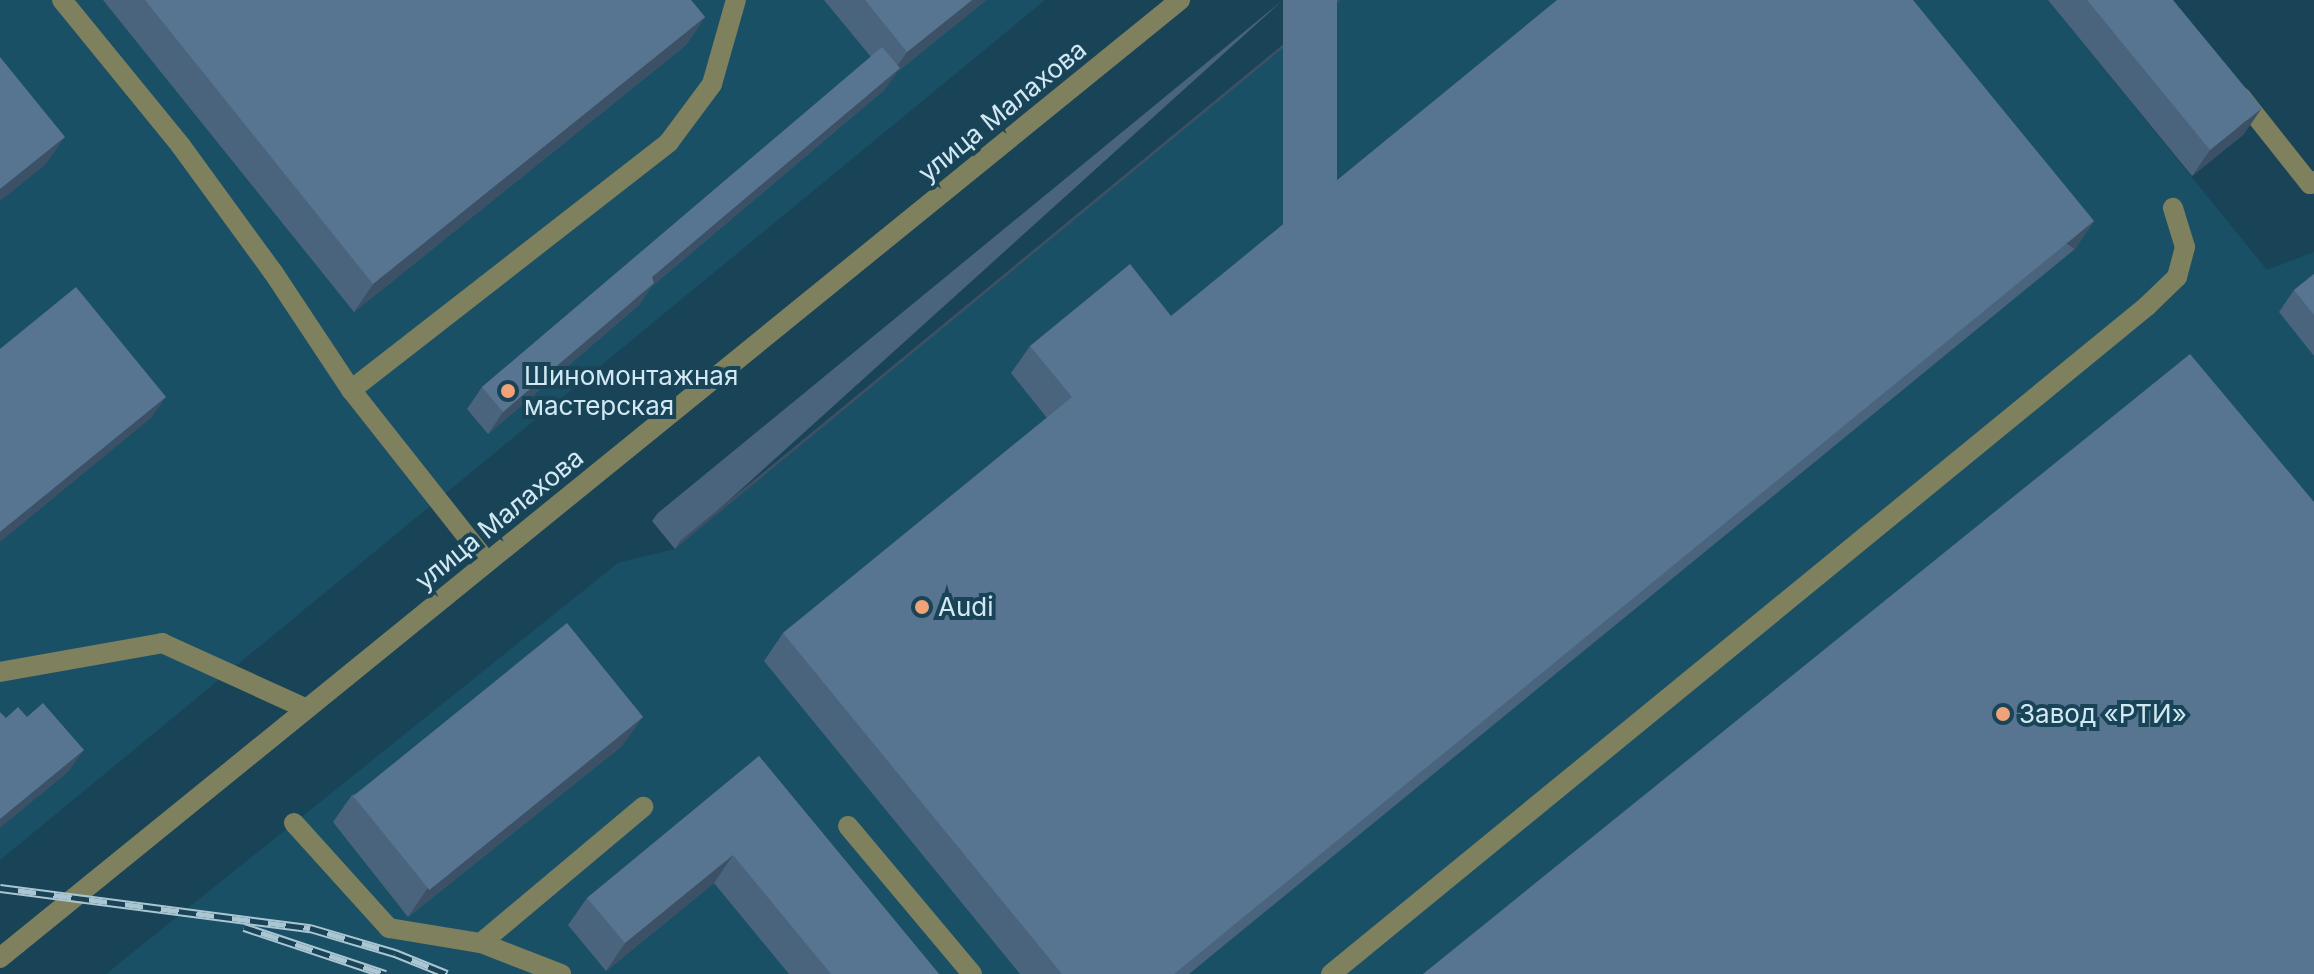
<!DOCTYPE html>
<html>
<head>
<meta charset="utf-8">
<style>
  body { margin:0 }
  #map { position:relative; width:2314px; height:974px; overflow:hidden; background:#194457; font-family:Inter,sans-serif }
  div>[style] { position:absolute }
  [style*='--x'] { left:calc(var(--x)*1px); top:calc(var(--y)*1px); width:calc(var(--w)*1px); rotate:calc(var(--a)*1deg) }
  .built>* { inset:0; background:#1a5066 }
  .minor>* { height:20px; margin:-10px; padding:0 10px; transform-origin:10px; border-radius:10px; background:#7f805d }
  .rail>* { height:9px; margin-top:-4.5px; transform-origin:0; background:repeating-linear-gradient(90deg,#194457 0 18px,#abc6d3 0 36px); box-sizing:border-box; border-block:2px solid #abc6d3 }
  .wall>* { inset:0; background:#4b647d }
  .shaded-wall>* { inset:0; background:#3d5166; transform-origin:0 0 }
  .building>* { inset:0; background:#577491; transform-origin:0 0 }
  .dots>* { width:22px; height:22px; translate:-50% -50%; box-sizing:border-box; border:4px solid #194457; border-radius:50% }
  span { translate:-50% -50%; white-space:nowrap; text-align:center; line-height:1.15; -webkit-text-stroke:8px #194457; paint-order:stroke }
  .street-label { font-size:26px; color:#d2e9f4 }
  .poi-label { font-size:26px; color:#d2e9f4 }
  .left { translate:0 -50%; text-align:left }
</style>
</head>
<body>
<div id="map">
  <div class="built">
    <i style="clip-path:polygon(0 0,1045px 0,0 860px)"></i>
    <i style="clip-path:polygon(1340px 0,2048px 0,2267px 270px,2314px 252px,2314px 974px,106px 974px,618px 563px,675px 549px)"></i>
  </div>
  <div class="minor">
    <i style="--x:62;--y:0;--w:188;--a:50.8"></i>
    <i style="--x:181;--y:146;--w:156;--a:53.9"></i>
    <i style="--x:273;--y:272;--w:141;--a:56.5"></i>
    <i style="--x:2241;--y:97;--w:111;--a:51.6"></i>
    <i style="--x:2310;--y:184;--w:5;--a:-37"></i>
    <i style="--x:487;--y:562;--w:219;--a:-128.3"></i>
    <i style="--x:351;--y:390;--w:403;--a:-37.9"></i>
    <i style="--x:669;--y:142;--w:72;--a:-53.4"></i>
    <i style="--x:712;--y:84;--w:87;--a:-74.1"></i>
    <i style="--x:0;--y:672;--w:165;--a:-10.1"></i>
    <i style="--x:162;--y:643;--w:159;--a:24.5"></i>
    <i style="--x:294;--y:823;--w:142;--a:47.9"></i>
    <i style="--x:389;--y:928;--w:93;--a:9.3"></i>
    <i style="--x:481;--y:943;--w:212;--a:-40"></i>
    <i style="--x:848;--y:826;--w:193;--a:50"></i>
    <i style="--x:481;--y:943;--w:86;--a:21.2"></i>
    <i style="--x:0;--y:958;--w:1520;--a:-39.07"></i>
    <i style="--x:1331;--y:974;--w:1055;--a:-39.3"></i>
    <i style="--x:2147;--y:306;--w:42;--a:-44"></i>
    <i style="--x:2177;--y:277;--w:31;--a:-75"></i>
    <i style="--x:2185;--y:247;--w:41;--a:-107.1"></i>
  </div>
  <div class="rail">
    <i style="--x:0;--y:888;--w:313;--a:7.4"></i>
    <i style="--x:310;--y:928;--w:89;--a:16.4"></i>
    <i style="--x:395;--y:953;--w:56;--a:22"></i>
    <i style="--x:244;--y:927;--w:149;--a:18.4"></i>
  </div>
  <div class="wall">
    <i style="clip-path:polygon(103px 0,691px 0,705px 17px,686px 45px,354px 312px)"></i>
    <i style="clip-path:polygon(824px 0,986px 0,897px 72px,884px 90px,651px 287px,639px 305px,488px 434px,467px 409px,482px 387px,871px 57px)"></i>
    <i style="clip-path:polygon(1283px 0,675px 549px,652px 521px,658px 513px)"></i>
    <i style="clip-path:polygon(2048px 0,2173px 0,2244px 134px,2192px 176px)"></i>
    <i style="clip-path:polygon(2094px 221px,2075px 249px,1189px 974px,1020px 974px,764px 661px,783px 633px,1047px 418px,1011px 373px,1030px 346px,1171px 316px)"></i>
    <i style="clip-path:polygon(2314px 274px,2314px 356px,2279px 312px,2294px 290px)"></i>
    <i style="clip-path:polygon(623px 745px,408px 917px,333px 822px,352px 795px)"></i>
    <i style="clip-path:polygon(759px 756px,939px 974px,789px 974px,714px 883px,606px 971px,568px 925px,587px 898px)"></i>
  </div>
  <div class="shaded-wall">
    <i style="clip-path:polygon(972px 0,986px 0,897px 72px,884px 90px,651px 287px,639px 305px,488px 434px,503px 412px,652px 277px,891px 75px,907px 52px)"></i>
    <i style="clip-path:polygon(1337px 0,1341px 0,675px 549px,680px 541px)"></i>
    <i style="clip-path:polygon(705px 17px,686px 45px,354px 312px,373px 284px)"></i>
    <i style="clip-path:polygon(2262px 108px,2244px 134px,2192px 176px,2210px 150px)"></i>
    <i style="clip-path:polygon(65px 137px,45px 165px,0 201px,0 189px)"></i>
    <i style="left:2094px;top:221px;width:34px;height:1189px;rotate:124deg"></i>
    <i style="clip-path:polygon(166px 397px,151px 418px,0 542px,0 532px)"></i>
    <i style="clip-path:polygon(643px 717px,623px 745px,408px 917px,427px 889px)"></i>
    <i style="clip-path:polygon(84px 750px,68px 772px,0 828px,0 819px)"></i>
    <i style="clip-path:polygon(733px 855px,714px 883px,606px 971px,625px 943px)"></i>
  </div>
  <div class="building">
    <i style="clip-path:polygon(145px 0,691px 0,705px 17px,373px 284px)"></i>
    <i style="clip-path:polygon(865px 0,972px 0,907px 52px)"></i>
    <i style="left:1283px;top:0;width:54px;height:809px"></i>
    <i style="clip-path:polygon(1557px 0,1913px 0,2094px 221px,1174px 974px,1062px 974px,783px 633px,1072px 397px,1030px 346px,1130px 264px,1171px 316px)"></i>
    <i style="clip-path:polygon(2087px 0,2173px 0,2262px 108px,2210px 150px)"></i>
    <i style="clip-path:polygon(882px 47px,900px 68px,652px 277px,654px 283px,503px 412px,482px 387px)"></i>
    <i style="clip-path:polygon(0 57px,65px 137px,0 189px)"></i>
    <i style="clip-path:polygon(2314px 274px,2314px 315px,2294px 290px)"></i>
    <i style="clip-path:polygon(76px 287px,166px 397px,0 532px,0 349px)"></i>
    <i style="clip-path:polygon(2190px 354px,2314px 502px,2314px 974px,1423px 974px)"></i>
    <i style="left:567px;top:623px;width:121px;height:275px;rotate:51deg"></i>
    <i style="clip-path:polygon(43px 703px,84px 750px,0 819px,0 712px,6px 718px,18px 707px,27px 717px)"></i>
    <i style="clip-path:polygon(759px 756px,939px 974px,831px 974px,733px 855px,625px 943px,587px 898px)"></i>
  </div>
  <div class="dots">
    <i style="left:508px;top:391px;background:#f0a279"></i>
    <i style="left:922px;top:607px;background:#f0a279"></i>
    <i style="left:2003px;top:714px;background:#f0a279"></i>
  </div>
  <div class="street-label">
    <span style="left:1002px;top:111px;rotate:-39deg">улица Малахова</span>
    <span style="left:499px;top:519px;rotate:-39deg">улица Малахова</span>
  </div>
  <div class="poi-label">
    <span class="left" style="left:524px;top:391px">Шиномонтажная<br>мастерская</span>
    <span class="left" style="left:938px;top:607px">Audi</span>
    <span class="left" style="left:2019px;top:714px">Завод «РТИ»</span>
  </div>
</div>
</body>
</html>
